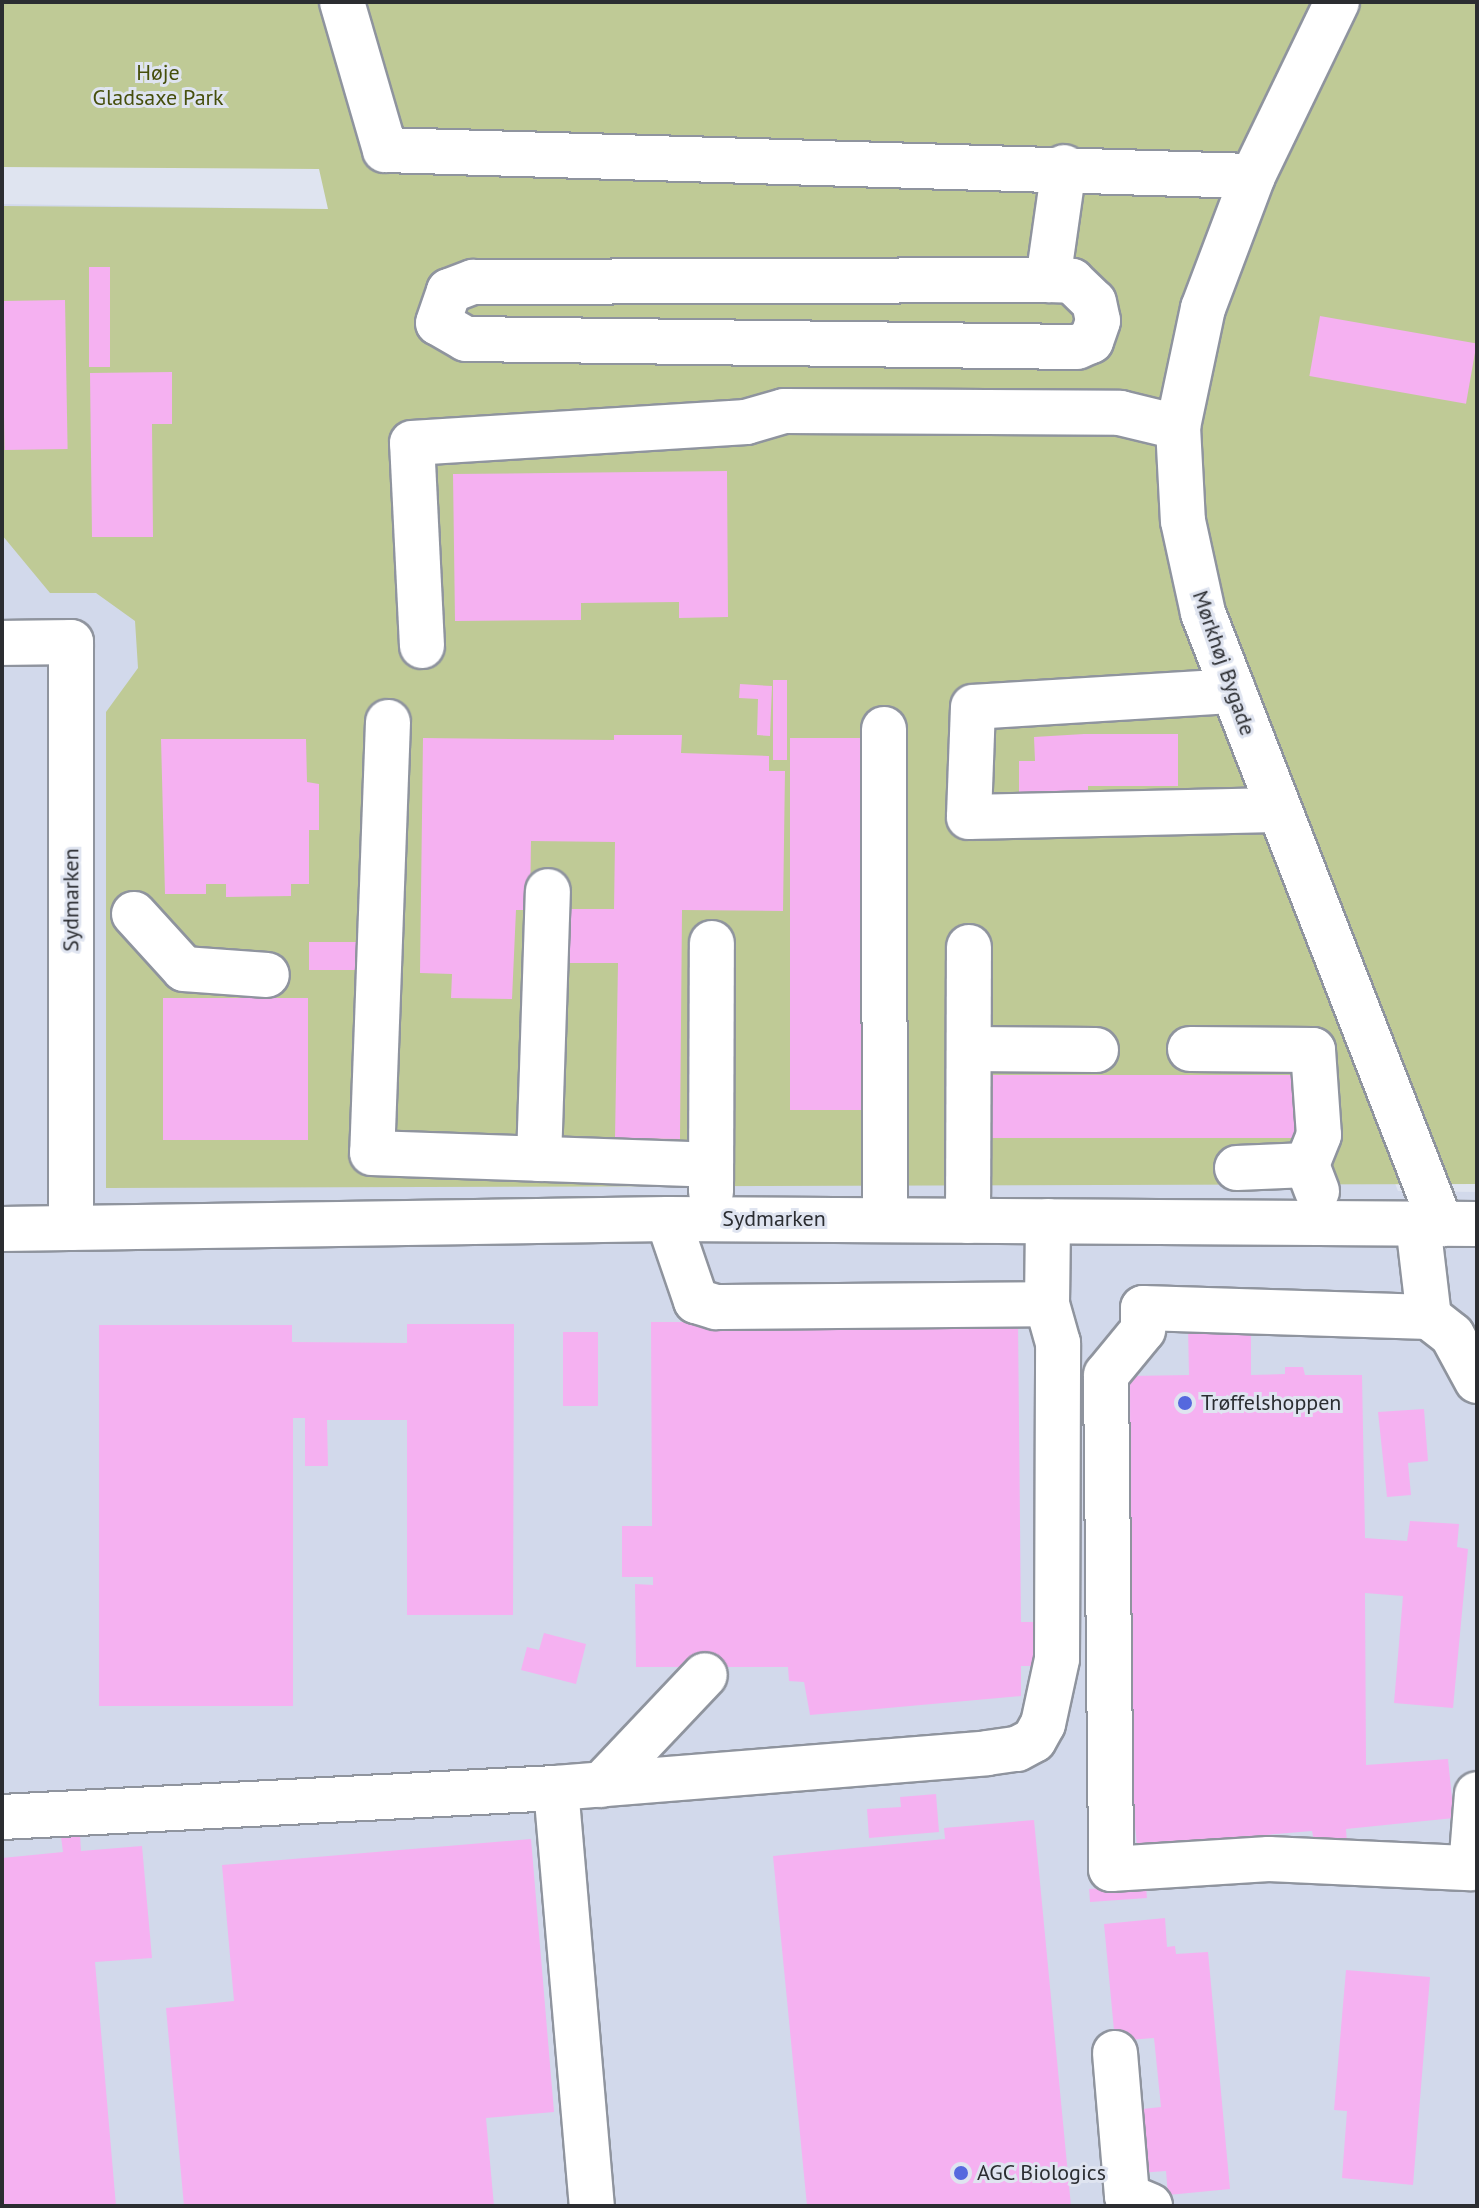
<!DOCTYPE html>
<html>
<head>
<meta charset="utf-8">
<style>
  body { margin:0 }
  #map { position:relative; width:1479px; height:2208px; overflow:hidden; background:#dfe4f0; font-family:"PT Sans",sans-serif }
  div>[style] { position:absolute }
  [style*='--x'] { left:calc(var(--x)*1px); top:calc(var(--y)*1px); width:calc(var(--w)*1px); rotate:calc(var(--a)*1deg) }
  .built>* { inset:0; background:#d2d9eb }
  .green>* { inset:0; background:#bfca96 }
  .building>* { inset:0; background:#f5b1f1; transform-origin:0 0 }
  .roads { filter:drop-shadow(2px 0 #8f949e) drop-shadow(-2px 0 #8f949e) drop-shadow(0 2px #8f949e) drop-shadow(0 -2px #8f949e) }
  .minor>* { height:44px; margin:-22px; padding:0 22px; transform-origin:22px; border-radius:22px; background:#fff }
  .dots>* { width:22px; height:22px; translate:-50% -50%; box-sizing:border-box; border:4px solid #dfe4f0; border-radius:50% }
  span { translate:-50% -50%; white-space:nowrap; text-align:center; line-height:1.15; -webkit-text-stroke:6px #dfe4f0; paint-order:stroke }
  .park-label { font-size:22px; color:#464f0c }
  .street-label { font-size:22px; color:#2b2d31 }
  .poi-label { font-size:22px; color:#2b2d31 }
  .left { translate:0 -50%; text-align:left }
  .frame { position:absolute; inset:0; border:4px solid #2b2d31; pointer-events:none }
</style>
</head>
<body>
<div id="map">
  <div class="built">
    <i style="clip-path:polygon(2px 204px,1183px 224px,1161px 588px,1398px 1191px,1477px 1192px,1477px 2206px,2px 2206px)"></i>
  </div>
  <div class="green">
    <i style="clip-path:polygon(2px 2px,1477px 2px,1477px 1184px,106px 1188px,106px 712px,138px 668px,135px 621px,96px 593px,50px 593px,2px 535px,2px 206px,328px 209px,319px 169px,2px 167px)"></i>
  </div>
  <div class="building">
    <i style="left:89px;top:267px;width:21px;height:100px"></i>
    <i style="left:65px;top:300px;width:149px;height:63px;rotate:89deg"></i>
    <i style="left:1320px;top:316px;width:159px;height:61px;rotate:10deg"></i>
    <i style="clip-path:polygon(172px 372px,172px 424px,152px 424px,153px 537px,92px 537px,90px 373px)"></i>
    <i style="clip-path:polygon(727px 471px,728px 617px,679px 618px,679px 602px,581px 603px,581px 620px,455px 621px,453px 474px)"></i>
    <i style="left:773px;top:680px;width:14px;height:80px"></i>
    <i style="clip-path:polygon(740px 684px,772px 686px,770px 736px,757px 735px,758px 699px,739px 698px)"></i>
    <i style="clip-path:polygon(1084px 734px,1178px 734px,1178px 786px,1088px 786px,1088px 793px,1019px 793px,1019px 761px,1035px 761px,1034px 737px)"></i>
    <i style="clip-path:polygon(614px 735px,682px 735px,681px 753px,769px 756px,769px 771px,785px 771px,783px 911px,682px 910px,680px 1139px,615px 1138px,618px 963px,567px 963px,568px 909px,614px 909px,615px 842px,531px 841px,530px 910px,516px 910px,512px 999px,451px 998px,452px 974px,420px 973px,423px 738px,614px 740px)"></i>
    <i style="left:868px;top:738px;width:372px;height:78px;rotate:90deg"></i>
    <i style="clip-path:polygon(161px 739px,306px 739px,307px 782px,319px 784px,319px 830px,309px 830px,309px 884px,291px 884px,291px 896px,226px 897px,226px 884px,206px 884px,206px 894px,165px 894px)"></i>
    <i style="left:309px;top:942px;width:51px;height:28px"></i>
    <i style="left:308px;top:998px;width:142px;height:145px;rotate:90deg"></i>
    <i style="left:982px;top:1075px;width:317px;height:63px"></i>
    <i style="clip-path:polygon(651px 1322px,1018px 1322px,1021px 1622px,1038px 1622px,1038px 1666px,1021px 1666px,1021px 1696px,810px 1715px,804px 1682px,789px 1681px,788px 1667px,636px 1667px,635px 1584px,653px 1585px,653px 1577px,622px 1577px,622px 1526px,652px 1526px)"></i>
    <i style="clip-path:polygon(407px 1324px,514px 1324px,513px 1615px,407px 1615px,407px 1420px,327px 1420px,328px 1466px,305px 1466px,305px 1418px,293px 1418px,293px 1706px,99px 1706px,99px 1325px,292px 1325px,292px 1342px,407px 1343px)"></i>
    <i style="clip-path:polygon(1188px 1327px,1251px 1327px,1251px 1375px,1285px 1374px,1285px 1367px,1303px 1367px,1305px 1375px,1362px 1375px,1365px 1538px,1407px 1541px,1410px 1521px,1459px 1524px,1457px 1547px,1468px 1549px,1453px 1708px,1394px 1703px,1403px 1596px,1365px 1593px,1366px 1765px,1448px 1759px,1454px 1818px,1346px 1829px,1347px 1844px,1315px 1847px,1312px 1831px,1137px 1846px,1131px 1786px,1130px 1376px,1189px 1375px)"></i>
    <i style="left:563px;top:1332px;width:35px;height:74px"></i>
    <i style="clip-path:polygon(1424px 1409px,1428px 1461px,1408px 1463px,1411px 1495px,1387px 1497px,1378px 1412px)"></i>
    <i style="clip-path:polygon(544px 1633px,586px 1644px,576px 1684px,521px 1670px,527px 1647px,539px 1650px)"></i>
    <i style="clip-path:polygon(936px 1794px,939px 1832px,869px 1838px,867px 1809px,901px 1807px,900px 1797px)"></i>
    <i style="clip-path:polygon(1034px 1820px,1071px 2206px,807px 2206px,773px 1856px,945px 1839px,944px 1828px)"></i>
    <i style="clip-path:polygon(80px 1835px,81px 1851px,142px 1846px,152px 1958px,95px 1962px,116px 2206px,2px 2206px,2px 1858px,63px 1852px,61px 1837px)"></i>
    <i style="clip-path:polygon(531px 1839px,554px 2112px,486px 2118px,494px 2206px,184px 2206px,166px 2008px,234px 2001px,222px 1865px)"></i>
    <i style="left:1146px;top:1885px;width:13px;height:57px;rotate:86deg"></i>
    <i style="clip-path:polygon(1165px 1918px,1167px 1947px,1175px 1946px,1176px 1954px,1208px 1952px,1230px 2189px,1168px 2195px,1166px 2171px,1139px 2173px,1133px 2110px,1161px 2107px,1154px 2038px,1115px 2041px,1104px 1924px)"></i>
    <i style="clip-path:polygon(1346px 1970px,1430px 1977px,1413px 2185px,1342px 2178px,1347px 2111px,1334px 2110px)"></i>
  </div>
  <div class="roads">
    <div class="minor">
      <i style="--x:342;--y:2;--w:154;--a:73.8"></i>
      <i style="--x:385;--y:150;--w:868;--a:1.72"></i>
      <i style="--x:1337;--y:2;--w:193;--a:115.8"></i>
      <i style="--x:1253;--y:176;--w:141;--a:110.7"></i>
      <i style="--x:1203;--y:308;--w:122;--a:101.9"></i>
      <i style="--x:1178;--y:427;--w:94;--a:87"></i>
      <i style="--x:1183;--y:521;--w:94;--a:77.7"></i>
      <i style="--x:1203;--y:613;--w:656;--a:68.72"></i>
      <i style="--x:1048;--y:280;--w:24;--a:2"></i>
      <i style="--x:1072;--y:281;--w:30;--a:44"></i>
      <i style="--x:1094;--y:302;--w:19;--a:78"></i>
      <i style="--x:1098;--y:321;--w:21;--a:109"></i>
      <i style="--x:1091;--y:341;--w:15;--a:157"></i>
      <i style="--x:1077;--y:347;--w:611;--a:-179.25"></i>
      <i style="--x:466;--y:339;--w:32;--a:-150"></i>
      <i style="--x:438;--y:323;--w:34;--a:-71"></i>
      <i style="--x:449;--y:291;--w:26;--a:-21"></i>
      <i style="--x:473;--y:282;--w:575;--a:-0.2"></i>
      <i style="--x:1048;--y:280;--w:114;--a:-81.9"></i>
      <i style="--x:2;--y:643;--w:69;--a:-0.8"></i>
      <i style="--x:71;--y:642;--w:586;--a:90"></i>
      <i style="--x:422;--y:646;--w:203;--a:-92.8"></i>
      <i style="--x:412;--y:443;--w:335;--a:-3.6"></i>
      <i style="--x:746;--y:422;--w:40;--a:-16"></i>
      <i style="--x:784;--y:411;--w:336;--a:0.3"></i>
      <i style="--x:1120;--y:413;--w:60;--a:13.6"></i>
      <i style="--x:1233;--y:691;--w:260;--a:176.5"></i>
      <i style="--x:973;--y:707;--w:110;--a:92.1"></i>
      <i style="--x:969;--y:817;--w:307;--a:-1.3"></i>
      <i style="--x:388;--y:722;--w:431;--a:92.1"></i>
      <i style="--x:372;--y:1153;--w:339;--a:2"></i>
      <i style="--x:884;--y:729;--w:491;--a:89.9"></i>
      <i style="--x:134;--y:914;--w:74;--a:47.7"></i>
      <i style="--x:184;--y:969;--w:83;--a:4.1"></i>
      <i style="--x:969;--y:1049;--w:127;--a:0.5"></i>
      <i style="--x:1190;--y:1049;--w:123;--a:0.5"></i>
      <i style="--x:1313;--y:1050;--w:85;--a:86"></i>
      <i style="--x:1319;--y:1135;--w:32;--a:112"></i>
      <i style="--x:539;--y:1159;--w:268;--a:-88.1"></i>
      <i style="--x:1237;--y:1168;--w:70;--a:-2.5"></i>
      <i style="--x:1307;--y:1165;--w:28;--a:69"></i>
      <i style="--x:711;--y:1192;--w:249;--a:-89.8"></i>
      <i style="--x:668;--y:1219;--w:87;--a:71.1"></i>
      <i style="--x:696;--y:1301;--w:21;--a:17"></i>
      <i style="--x:716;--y:1307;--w:331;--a:-0.5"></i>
      <i style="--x:968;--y:1221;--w:274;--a:-89.8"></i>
      <i style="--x:1418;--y:1224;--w:94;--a:83.3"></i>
      <i style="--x:2;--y:1229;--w:666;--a:-0.86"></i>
      <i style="--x:668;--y:1219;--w:809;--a:0.35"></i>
      <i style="--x:1477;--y:1381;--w:52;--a:-118.5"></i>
      <i style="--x:1452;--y:1335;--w:29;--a:-142"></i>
      <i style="--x:1429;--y:1317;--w:286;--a:-178.2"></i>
      <i style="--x:1143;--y:1308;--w:22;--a:90"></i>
      <i style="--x:1143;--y:1330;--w:58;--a:129.4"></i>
      <i style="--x:1106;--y:1375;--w:494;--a:89.4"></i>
      <i style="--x:1111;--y:1869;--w:158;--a:-3.6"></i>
      <i style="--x:1269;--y:1859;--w:202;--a:2.6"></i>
      <i style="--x:1471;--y:1868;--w:74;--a:-85.4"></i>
      <i style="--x:601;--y:1785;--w:151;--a:-46.6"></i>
      <i style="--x:556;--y:1788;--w:420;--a:85.1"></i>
      <i style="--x:2;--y:1817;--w:555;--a:-3"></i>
      <i style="--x:556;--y:1788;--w:432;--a:-4.6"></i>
      <i style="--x:987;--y:1753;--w:30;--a:-8"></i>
      <i style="--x:1017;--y:1749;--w:19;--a:-28"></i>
      <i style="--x:1034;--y:1740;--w:18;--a:-61"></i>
      <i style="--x:1043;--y:1724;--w:66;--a:-77.8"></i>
      <i style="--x:1057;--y:1659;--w:316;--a:-89.8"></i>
      <i style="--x:1058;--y:1343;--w:41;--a:-105.8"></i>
      <i style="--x:1047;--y:1304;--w:83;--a:-89.3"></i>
      <i style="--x:1115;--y:2053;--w:144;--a:85.2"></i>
      <i style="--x:1127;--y:2196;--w:25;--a:23"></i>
    </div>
  </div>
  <div class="dots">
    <i style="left:1185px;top:1403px;background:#5568de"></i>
    <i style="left:961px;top:2173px;background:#5568de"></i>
  </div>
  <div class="park-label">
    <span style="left:158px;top:85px">Høje<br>Gladsaxe Park</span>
  </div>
  <div class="street-label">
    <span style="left:1224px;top:663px;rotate:71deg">Mørkhøj Bygade</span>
    <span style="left:71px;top:900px;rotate:-90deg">Sydmarken</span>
    <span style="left:774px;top:1219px">Sydmarken</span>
  </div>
  <div class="poi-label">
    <span class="left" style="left:1201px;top:1403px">Trøffelshoppen</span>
    <span class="left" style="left:977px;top:2173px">AGC Biologics</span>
  </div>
  <div class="frame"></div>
</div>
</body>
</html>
